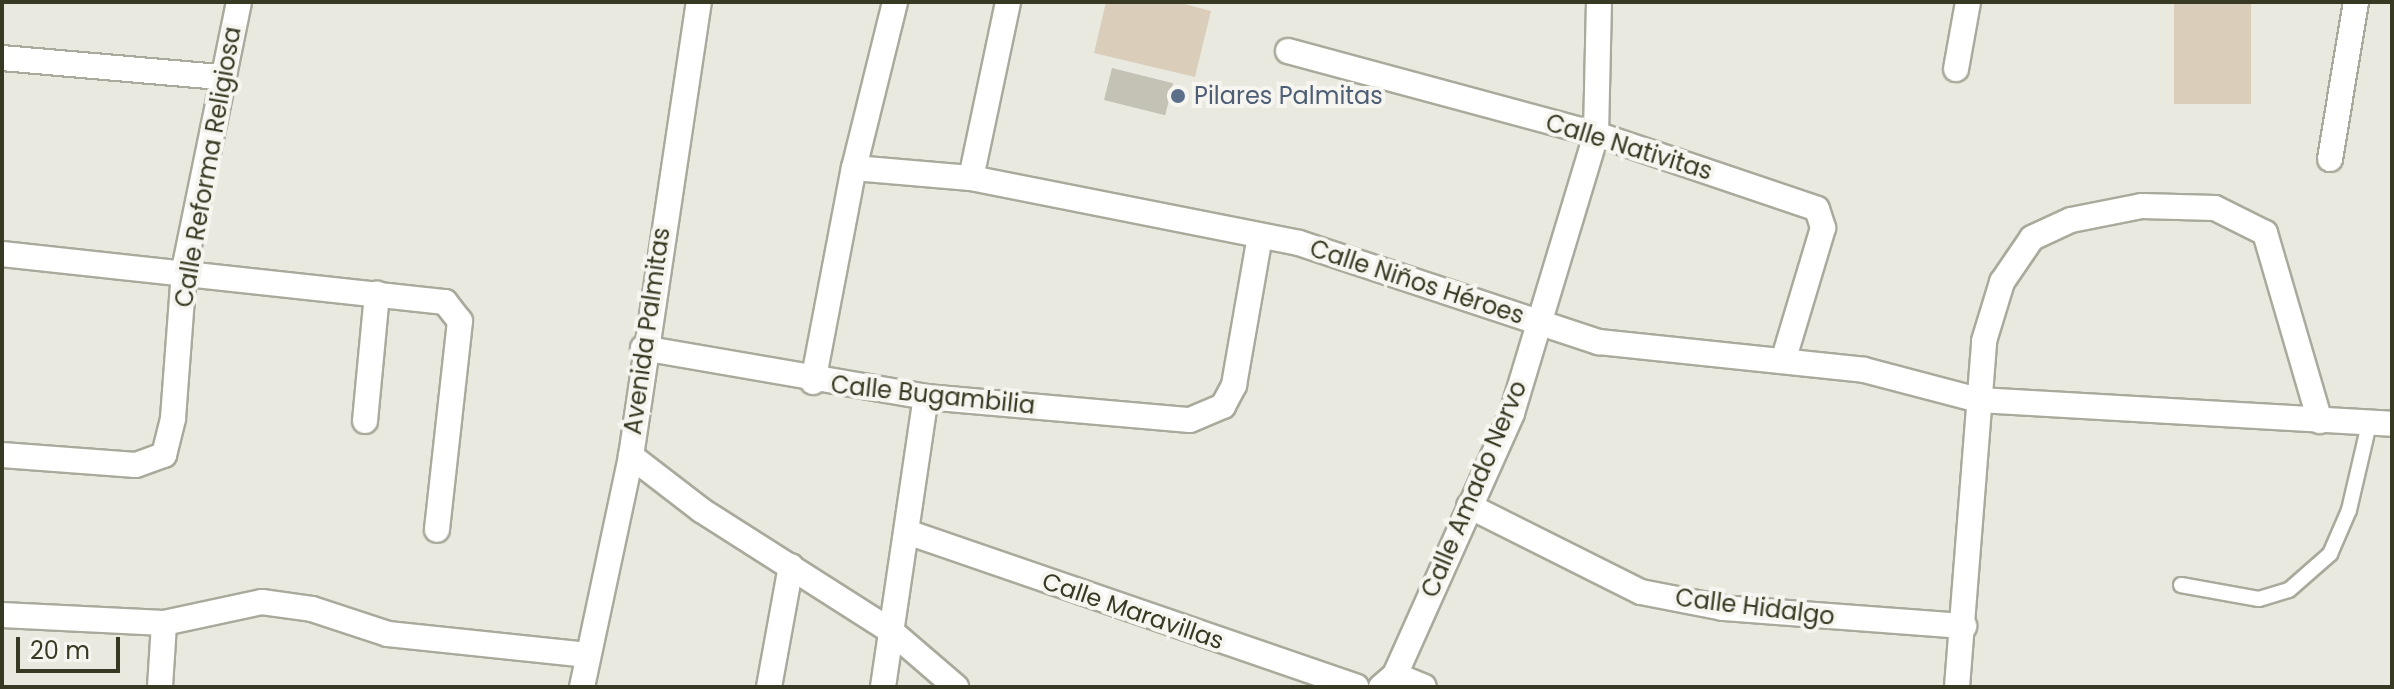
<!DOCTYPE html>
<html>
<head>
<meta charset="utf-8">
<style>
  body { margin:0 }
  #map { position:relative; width:2394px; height:689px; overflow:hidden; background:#eae9e0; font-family:Poppins,sans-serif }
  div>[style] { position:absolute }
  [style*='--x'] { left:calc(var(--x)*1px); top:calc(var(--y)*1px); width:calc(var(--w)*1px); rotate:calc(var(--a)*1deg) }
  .green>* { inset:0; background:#dacdba; transform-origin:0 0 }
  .building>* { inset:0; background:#c4c2b5; transform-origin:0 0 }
  .roads { filter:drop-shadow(2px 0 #aaaa9c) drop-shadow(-2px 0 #aaaa9c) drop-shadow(0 2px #aaaa9c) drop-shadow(0 -2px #aaaa9c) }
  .service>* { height:14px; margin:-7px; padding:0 7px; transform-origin:7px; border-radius:7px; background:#fff }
  .minor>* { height:24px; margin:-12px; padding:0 12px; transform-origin:12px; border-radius:12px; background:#fff }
  .dots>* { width:22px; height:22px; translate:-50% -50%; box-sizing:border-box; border:4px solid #f7f5f0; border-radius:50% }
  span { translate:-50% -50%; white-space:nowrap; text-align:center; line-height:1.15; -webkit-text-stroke:8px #f7f5f0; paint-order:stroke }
  .service-label { font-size:24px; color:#4e5e75 }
  .left { translate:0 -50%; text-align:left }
  .street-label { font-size:24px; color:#383922 }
  .frame { position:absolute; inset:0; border:4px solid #383922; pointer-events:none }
  .scale { position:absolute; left:16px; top:637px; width:104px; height:36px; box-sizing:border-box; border:4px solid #383922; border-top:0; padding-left:10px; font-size:24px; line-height:28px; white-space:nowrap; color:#383922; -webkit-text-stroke:6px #f7f5f0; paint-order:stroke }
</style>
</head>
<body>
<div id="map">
  <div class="green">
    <i style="clip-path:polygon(1106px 2px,1177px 2px,1211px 11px,1195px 77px,1094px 53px)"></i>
    <i style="left:2174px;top:2px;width:77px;height:102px"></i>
  </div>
  <div class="building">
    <i style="left:1112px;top:68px;width:63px;height:33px;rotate:14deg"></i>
  </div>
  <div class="roads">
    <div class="service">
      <i style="--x:2181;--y:585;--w:79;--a:10.2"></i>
      <i style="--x:2259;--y:599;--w:31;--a:-17"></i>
      <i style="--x:2289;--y:590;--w:55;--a:-41.3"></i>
      <i style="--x:2330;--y:554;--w:48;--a:-66.6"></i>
      <i style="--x:2349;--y:510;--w:88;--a:-76.9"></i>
    </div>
    <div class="minor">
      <i style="--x:1288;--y:51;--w:319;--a:15.1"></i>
      <i style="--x:1596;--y:134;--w:233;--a:18.7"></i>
      <i style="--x:1817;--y:209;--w:20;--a:72"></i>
      <i style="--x:1823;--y:228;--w:136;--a:106.7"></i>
      <i style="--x:2;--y:58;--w:220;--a:5"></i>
      <i style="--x:1956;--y:69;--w:68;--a:-79.8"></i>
      <i style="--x:2330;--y:159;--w:159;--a:-80.6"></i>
      <i style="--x:854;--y:168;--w:117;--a:4.9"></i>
      <i style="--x:971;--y:178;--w:334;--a:11.2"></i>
      <i style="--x:1299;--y:243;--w:316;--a:18.3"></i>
      <i style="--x:1599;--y:342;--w:266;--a:6"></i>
      <i style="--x:1864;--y:370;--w:118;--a:14.7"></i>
      <i style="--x:1978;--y:400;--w:415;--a:3.3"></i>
      <i style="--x:971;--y:178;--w:180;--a:-78.1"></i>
      <i style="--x:2;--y:254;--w:446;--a:6.2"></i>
      <i style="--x:445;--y:302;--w:24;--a:52"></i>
      <i style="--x:460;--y:321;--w:210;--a:96.3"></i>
      <i style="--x:643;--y:348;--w:287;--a:9.8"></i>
      <i style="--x:926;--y:397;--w:265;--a:5"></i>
      <i style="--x:1190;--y:420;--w:36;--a:-23"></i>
      <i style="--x:1223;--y:406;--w:24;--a:-62"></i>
      <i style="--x:1234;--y:385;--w:151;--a:-80.1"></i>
      <i style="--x:813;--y:382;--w:218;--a:-79.2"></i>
      <i style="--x:854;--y:168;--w:171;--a:-76.1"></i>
      <i style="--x:365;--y:421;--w:128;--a:-84.6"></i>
      <i style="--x:2;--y:455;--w:134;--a:4.3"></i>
      <i style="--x:136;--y:465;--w:30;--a:-20"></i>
      <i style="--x:164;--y:455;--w:38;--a:-76"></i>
      <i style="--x:173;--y:418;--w:148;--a:-85.7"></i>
      <i style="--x:184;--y:270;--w:274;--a:-78.4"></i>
      <i style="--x:631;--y:456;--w:88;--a:37.6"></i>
      <i style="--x:701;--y:510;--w:225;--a:32.5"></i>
      <i style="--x:891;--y:631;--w:86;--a:40.7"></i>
      <i style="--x:1469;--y:506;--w:192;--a:26.6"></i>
      <i style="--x:1641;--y:592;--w:84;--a:11"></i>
      <i style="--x:1723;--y:608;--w:242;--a:4.3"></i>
      <i style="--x:910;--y:533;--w:472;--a:19"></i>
      <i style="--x:2;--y:615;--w:162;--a:2.8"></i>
      <i style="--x:164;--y:623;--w:100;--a:-12.1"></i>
      <i style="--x:262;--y:602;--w:50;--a:8"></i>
      <i style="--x:312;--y:609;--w:80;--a:18.2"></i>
      <i style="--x:388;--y:634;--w:201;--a:6"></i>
      <i style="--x:1395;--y:675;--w:31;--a:22"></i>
      <i style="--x:160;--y:687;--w:64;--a:-86.4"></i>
      <i style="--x:582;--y:687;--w:236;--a:-78"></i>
      <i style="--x:631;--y:456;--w:459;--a:-81.5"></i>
      <i style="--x:769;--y:687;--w:123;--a:-79.7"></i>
      <i style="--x:883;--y:687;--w:293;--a:-81.6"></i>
      <i style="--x:1381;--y:687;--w:18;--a:-41"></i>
      <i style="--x:1395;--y:675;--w:287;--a:-65.9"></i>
      <i style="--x:1512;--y:413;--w:291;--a:-73.2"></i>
      <i style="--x:1596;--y:134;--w:132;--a:-88.7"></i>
      <i style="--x:1957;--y:687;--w:347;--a:-85.5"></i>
      <i style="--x:1984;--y:341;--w:62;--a:-73"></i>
      <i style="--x:2002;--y:282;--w:53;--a:-55.7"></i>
      <i style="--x:2032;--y:238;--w:43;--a:-24.8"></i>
      <i style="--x:2071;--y:220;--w:72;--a:-11.2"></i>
      <i style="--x:2142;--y:206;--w:73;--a:1.6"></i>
      <i style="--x:2215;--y:208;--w:56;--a:26.6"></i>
      <i style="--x:2265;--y:233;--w:196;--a:73.7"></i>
    </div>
  </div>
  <div class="dots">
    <i style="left:1178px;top:96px;background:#5c6f8a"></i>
  </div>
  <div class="service-label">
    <span class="left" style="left:1194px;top:96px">Pilares Palmitas</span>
  </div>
  <div class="street-label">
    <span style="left:1629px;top:147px;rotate:17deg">Calle Nativitas</span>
    <span style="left:208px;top:167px;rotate:-80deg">Calle Reforma Religiosa</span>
    <span style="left:1417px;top:282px;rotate:18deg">Calle Niños Héroes</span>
    <span style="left:647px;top:331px;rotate:-82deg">Avenida Palmitas</span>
    <span style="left:933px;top:395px;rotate:6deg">Calle Bugambilia</span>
    <span style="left:1474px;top:489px;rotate:-67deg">Calle Amado Nervo</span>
    <span style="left:1755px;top:607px;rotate:7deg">Calle Hidalgo</span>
    <span style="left:1133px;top:611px;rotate:19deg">Calle Maravillas</span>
  </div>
  <div class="frame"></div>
  <div class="scale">20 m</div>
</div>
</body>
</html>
